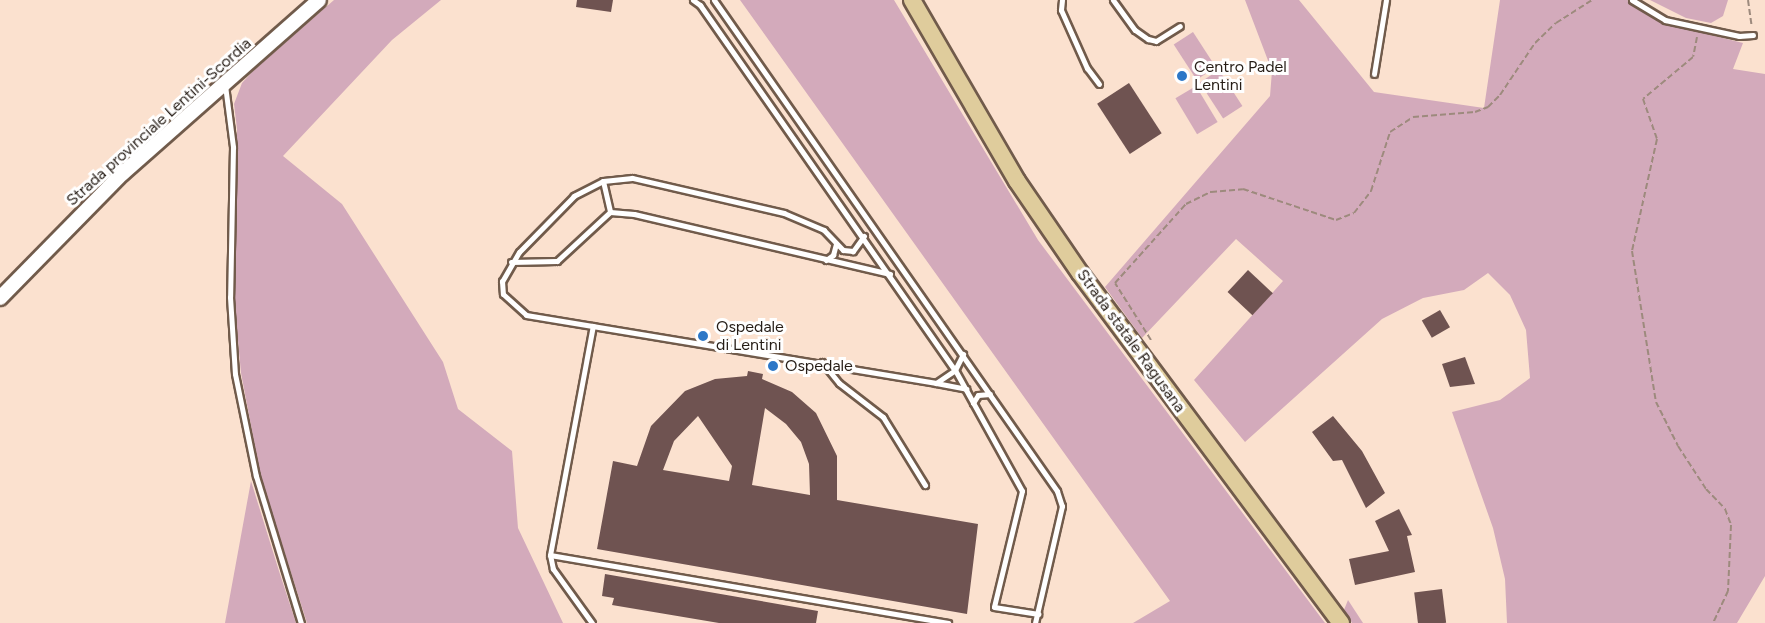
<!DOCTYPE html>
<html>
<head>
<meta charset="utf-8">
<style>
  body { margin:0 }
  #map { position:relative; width:1765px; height:623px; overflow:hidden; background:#fbe1cf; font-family:Figtree,sans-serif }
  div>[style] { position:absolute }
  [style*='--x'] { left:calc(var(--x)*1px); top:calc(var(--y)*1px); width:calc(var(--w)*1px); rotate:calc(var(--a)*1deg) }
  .green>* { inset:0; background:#d3aabb; transform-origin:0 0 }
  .building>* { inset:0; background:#6f5351; transform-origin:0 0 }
  .path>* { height:2px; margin-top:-1px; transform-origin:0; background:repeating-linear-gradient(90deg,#9d8a7d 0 6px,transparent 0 9px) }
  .roads { filter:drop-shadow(2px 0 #715b4b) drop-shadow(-2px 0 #715b4b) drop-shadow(0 2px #715b4b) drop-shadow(0 -2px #715b4b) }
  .service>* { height:5px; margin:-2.5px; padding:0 2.5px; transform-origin:2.5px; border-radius:2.5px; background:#fff }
  .tertiary>* { height:14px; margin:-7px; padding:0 7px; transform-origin:7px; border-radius:7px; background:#fff }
  .primary>* { height:16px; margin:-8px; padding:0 8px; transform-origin:8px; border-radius:8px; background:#dfcc9c }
  .dots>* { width:16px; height:16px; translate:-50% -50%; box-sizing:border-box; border:3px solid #fff; border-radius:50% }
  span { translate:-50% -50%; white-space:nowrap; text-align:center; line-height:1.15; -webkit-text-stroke:6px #fff; paint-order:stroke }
  .poi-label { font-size:16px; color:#261d16 }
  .left { translate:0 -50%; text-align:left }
  .street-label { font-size:16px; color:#261d16 }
</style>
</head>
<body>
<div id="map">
  <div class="green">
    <i style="clip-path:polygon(334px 0,441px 0,392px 40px,283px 156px,342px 204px,443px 362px,458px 409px,512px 451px,518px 528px,563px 623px,307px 623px,261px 478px,241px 373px,234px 298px,237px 129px,234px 104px,242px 83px,254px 70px)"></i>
    <i style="clip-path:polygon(740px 0,894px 0,1038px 240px,1325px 623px,1133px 623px,1170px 601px)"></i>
    <i style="clip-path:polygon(1245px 0,1299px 0,1374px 92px,1484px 108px,1500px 0,1627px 0,1663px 23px,1743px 43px,1733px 69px,1765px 74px,1765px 576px,1737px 623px,1507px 623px,1505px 579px,1493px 528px,1452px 412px,1500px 400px,1530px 378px,1526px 330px,1510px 295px,1488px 273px,1464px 290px,1423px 298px,1382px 319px,1245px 442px,1194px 380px,1283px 281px,1236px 239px,1142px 338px,1105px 287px,1270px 96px,1272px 71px)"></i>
    <i style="clip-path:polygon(1650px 0,1728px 0,1723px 16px,1711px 23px,1686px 18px)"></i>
    <i style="left:1193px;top:32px;width:42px;height:23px;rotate:57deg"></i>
    <i style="left:1219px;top:70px;width:43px;height:23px;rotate:57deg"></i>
    <i style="left:1196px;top:86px;width:42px;height:24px;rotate:59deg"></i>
    <i style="clip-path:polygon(251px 481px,279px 571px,296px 623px,225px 623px)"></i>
    <i style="clip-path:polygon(1348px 600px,1363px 623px,1352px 623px,1344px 610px)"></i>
  </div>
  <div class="building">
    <i style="clip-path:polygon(577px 0,613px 0,611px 12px,576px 7px)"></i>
    <i style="left:1129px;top:83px;width:60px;height:38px;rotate:57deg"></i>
    <i style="left:1248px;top:270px;width:34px;height:30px;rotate:43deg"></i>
    <i style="left:1440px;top:310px;width:20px;height:21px;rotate:60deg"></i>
    <i style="clip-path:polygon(1465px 357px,1475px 384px,1450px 387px,1442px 364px)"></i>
    <i style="clip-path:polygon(evenodd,748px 371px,763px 374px,762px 379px,792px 392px,816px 413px,837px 456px,837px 500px,978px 524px,967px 614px,597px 549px,613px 461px,637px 466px,651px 426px,685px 391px,715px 379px,747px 376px,748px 371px,765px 408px,786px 424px,801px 442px,809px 464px,810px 495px,752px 485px,765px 408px,748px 371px,698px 416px,732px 466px,729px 481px,663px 470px,674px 441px,698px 416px)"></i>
    <i style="clip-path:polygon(1333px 416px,1362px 451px,1385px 493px,1366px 508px,1342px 460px,1333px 461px,1312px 432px)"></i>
    <i style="clip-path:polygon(1399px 509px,1412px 535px,1407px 536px,1415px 572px,1355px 585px,1349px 559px,1389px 551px,1375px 521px)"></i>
    <i style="clip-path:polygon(605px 574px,818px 611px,816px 623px,719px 623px,612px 605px,614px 598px,602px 596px)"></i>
    <i style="left:1442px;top:589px;width:34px;height:28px;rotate:83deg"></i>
  </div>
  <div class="path">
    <i style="--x:1748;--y:0;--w:27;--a:82"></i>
    <i style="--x:1697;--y:37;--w:20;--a:101"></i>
    <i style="--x:1693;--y:57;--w:65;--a:140"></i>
    <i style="--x:1643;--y:99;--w:42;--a:70.7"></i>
    <i style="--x:1657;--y:139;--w:115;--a:102.6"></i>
    <i style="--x:1632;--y:251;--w:153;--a:81"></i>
    <i style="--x:1656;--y:402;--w:49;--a:63.4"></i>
    <i style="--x:1678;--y:446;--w:51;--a:56.9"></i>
    <i style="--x:1706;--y:489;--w:28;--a:46"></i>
    <i style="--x:1725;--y:509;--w:17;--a:69"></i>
    <i style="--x:1731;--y:525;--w:66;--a:92.6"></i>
    <i style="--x:1728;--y:591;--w:35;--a:115"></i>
    <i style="--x:1151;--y:340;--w:67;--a:-122.3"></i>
    <i style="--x:1115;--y:283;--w:106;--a:-48.1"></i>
    <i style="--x:1186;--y:204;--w:28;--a:-26"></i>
    <i style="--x:1211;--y:192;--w:32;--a:-5"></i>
    <i style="--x:1243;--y:189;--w:98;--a:18.4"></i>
    <i style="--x:1336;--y:220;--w:19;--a:-21"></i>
    <i style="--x:1354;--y:213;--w:28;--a:-52"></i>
    <i style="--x:1371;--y:191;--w:62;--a:-72.1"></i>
    <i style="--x:1390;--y:132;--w:27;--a:-33"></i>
    <i style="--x:1413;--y:117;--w:62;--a:-4.6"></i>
    <i style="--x:1475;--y:112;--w:14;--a:-21"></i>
    <i style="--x:1488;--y:107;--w:17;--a:-45"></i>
    <i style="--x:1500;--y:95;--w:63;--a:-56.1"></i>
    <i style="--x:1535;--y:43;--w:29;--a:-44"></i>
    <i style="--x:1556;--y:23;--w:43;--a:-32.6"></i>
  </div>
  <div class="roads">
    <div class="service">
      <i style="--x:693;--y:0;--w:9;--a:36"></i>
      <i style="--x:700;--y:5;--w:445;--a:55.1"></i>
      <i style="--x:955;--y:370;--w:138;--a:61"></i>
      <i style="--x:1022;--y:491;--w:119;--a:103.6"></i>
      <i style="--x:994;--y:607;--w:45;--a:9"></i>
      <i style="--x:714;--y:0;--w:599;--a:55.06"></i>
      <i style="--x:1057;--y:491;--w:16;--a:72"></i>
      <i style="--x:1062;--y:506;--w:120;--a:103"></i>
      <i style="--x:1062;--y:0;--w:10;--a:96"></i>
      <i style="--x:1061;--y:10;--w:64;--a:65.9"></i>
      <i style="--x:1087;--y:68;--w:20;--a:53"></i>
      <i style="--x:1113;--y:0;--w:37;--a:54"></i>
      <i style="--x:1135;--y:30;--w:16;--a:35"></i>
      <i style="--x:1148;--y:39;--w:8;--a:14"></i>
      <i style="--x:1156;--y:41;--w:28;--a:-32"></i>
      <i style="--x:1632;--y:0;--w:39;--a:31"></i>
      <i style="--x:1665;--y:20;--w:76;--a:12.2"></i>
      <i style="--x:1739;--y:36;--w:14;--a:-4"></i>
      <i style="--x:1374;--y:74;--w:75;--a:-80.8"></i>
      <i style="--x:225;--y:85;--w:63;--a:82.6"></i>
      <i style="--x:233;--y:147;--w:150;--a:91.1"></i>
      <i style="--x:230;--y:297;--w:77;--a:86.3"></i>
      <i style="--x:235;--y:374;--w:104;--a:78.4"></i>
      <i style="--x:256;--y:476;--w:154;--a:73"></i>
      <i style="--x:603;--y:181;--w:32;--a:77"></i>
      <i style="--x:864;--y:236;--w:19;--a:126"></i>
      <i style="--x:853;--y:251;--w:10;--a:-174"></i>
      <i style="--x:843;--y:250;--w:28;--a:-134"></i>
      <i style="--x:824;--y:230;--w:43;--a:-157"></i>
      <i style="--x:784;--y:213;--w:156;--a:-167"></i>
      <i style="--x:632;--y:178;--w:29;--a:174"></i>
      <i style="--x:603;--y:181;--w:33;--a:153"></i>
      <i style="--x:574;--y:196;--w:78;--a:134.5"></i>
      <i style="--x:519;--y:252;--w:34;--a:120"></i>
      <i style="--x:502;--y:281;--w:13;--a:86"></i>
      <i style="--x:503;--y:294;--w:31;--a:42"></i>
      <i style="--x:526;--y:315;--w:416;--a:9.4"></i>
      <i style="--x:936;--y:383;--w:23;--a:-34"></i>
      <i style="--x:955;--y:370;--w:18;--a:-63"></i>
      <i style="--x:826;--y:260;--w:9;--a:-36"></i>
      <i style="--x:833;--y:255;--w:11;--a:-75"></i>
      <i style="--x:511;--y:262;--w:46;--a:-1.2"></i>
      <i style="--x:557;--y:261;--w:72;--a:-42.8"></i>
      <i style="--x:610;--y:212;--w:24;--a:5"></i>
      <i style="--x:634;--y:214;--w:263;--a:13.2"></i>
      <i style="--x:822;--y:362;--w:27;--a:51"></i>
      <i style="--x:839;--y:383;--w:56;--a:37.7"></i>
      <i style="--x:883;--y:417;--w:80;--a:58.3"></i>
      <i style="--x:936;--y:383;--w:31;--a:11"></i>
      <i style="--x:973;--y:403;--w:9;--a:-58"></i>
      <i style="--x:978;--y:395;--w:12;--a:-5"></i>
      <i style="--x:550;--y:555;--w:404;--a:9.7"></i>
      <i style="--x:592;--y:623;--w:67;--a:-125.8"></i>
      <i style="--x:553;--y:569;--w:14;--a:-102"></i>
      <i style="--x:550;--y:555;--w:233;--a:-79.4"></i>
    </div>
    <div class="tertiary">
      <i style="--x:0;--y:298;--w:175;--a:-45.5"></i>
      <i style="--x:123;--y:173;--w:261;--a:-41.4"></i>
    </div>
    <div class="primary">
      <i style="--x:912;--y:0;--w:209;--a:59.9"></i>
      <i style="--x:1017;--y:181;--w:112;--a:55.6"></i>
      <i style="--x:1080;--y:273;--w:437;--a:53.3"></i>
    </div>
  </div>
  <div class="dots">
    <i style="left:1182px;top:76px;background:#2c77c7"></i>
    <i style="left:703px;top:336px;background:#2c77c7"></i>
    <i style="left:773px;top:366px;background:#2c77c7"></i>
  </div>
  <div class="poi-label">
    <span class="left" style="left:1194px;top:76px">Centro Padel<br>Lentini</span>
    <span class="left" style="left:716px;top:336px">Ospedale<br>di Lentini</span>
    <span class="left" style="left:785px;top:366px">Ospedale</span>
  </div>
  <div class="street-label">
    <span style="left:159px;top:122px;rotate:-42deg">Strada provinciale Lentini-Scordia</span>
    <span style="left:1131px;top:341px;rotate:54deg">Strada statale Ragusana</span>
  </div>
</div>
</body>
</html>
